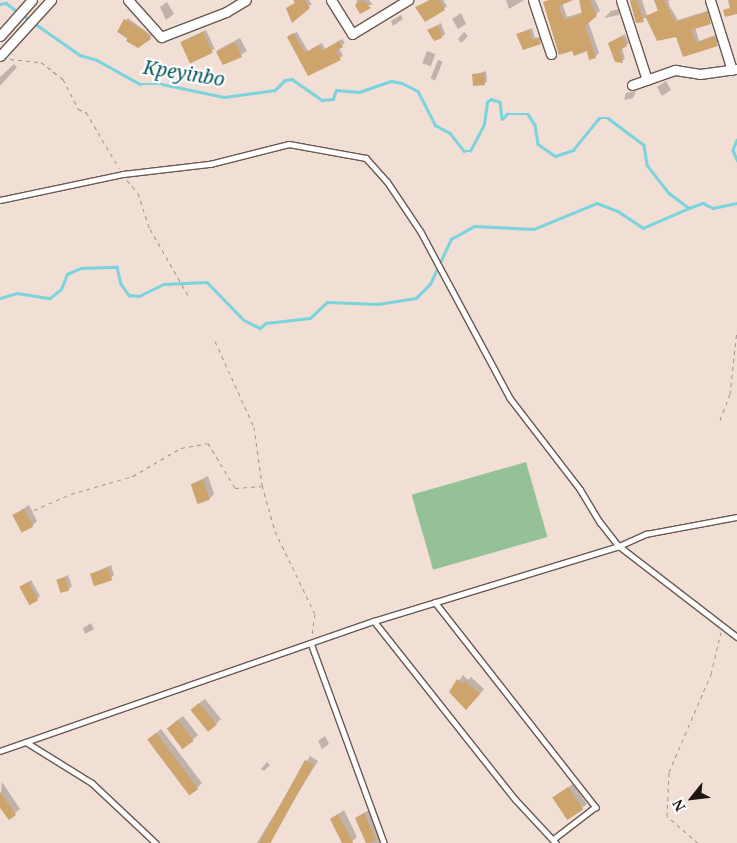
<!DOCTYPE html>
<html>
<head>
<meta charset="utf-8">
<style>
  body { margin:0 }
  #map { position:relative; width:737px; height:843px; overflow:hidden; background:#f1ded4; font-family:"Noto Serif",serif }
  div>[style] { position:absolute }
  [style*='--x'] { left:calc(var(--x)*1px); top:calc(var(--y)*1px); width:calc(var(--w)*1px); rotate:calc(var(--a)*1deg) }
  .green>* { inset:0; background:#94c296; transform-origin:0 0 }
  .shadow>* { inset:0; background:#0003; transform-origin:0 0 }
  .stream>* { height:2.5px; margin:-1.25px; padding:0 1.25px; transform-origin:1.25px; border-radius:1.25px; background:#7ad4de }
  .building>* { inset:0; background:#cca46c; transform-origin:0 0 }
  .path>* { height:1px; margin-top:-0.5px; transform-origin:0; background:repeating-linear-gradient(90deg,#a1938b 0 4px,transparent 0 8px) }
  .roads { filter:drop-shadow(1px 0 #695a51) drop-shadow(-1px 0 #695a51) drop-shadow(0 1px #695a51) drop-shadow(0 -1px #695a51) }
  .service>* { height:4.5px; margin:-2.25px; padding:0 2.25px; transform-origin:2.25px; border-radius:2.25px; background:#fff }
  .minor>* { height:9px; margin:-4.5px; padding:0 4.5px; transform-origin:4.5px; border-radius:4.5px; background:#fff }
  span { translate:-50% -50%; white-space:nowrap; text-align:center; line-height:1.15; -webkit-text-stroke:4.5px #fff; paint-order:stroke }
  .water-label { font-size:19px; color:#085961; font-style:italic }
  .north { position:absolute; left:667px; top:773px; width:50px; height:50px; -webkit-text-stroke:4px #fff; paint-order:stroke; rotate:241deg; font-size:14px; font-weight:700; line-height:20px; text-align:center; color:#1c1512 }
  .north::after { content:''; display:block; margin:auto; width:18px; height:22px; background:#1c1512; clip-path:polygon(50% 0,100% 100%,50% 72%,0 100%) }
</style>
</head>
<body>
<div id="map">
  <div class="green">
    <i style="left:526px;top:462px;width:78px;height:119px;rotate:74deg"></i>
  </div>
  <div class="shadow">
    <i style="clip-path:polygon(294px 0,309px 0,312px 5px,287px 8px,296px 2px)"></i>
    <i style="clip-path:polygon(357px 0,369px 0,373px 5px,356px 5px)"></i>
    <i style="clip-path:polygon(429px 0,443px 0,447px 6px,444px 9px,417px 7px)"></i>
    <i style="clip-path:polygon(506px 0,524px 0,509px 9px)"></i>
    <i style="clip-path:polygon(551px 0,567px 0,562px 3px,567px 17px,583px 12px,580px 0,595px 0,600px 11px,588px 21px,599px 53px,595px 57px,587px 50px,574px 55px)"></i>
    <i style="clip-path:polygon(630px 0,642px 0,647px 16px,659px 10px,655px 0,671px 0,668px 1px,670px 7px,678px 20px,710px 10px,713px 19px,695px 27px,699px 41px,718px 34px,720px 41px,683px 56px,677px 36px,647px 17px,637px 22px)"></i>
    <i style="clip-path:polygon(167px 2px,174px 14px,166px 20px,160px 7px)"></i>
    <i style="clip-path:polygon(619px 9px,619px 15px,604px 18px,611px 11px)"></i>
    <i style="clip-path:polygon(461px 13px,466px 24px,458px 29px,452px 19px)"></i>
    <i style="clip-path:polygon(401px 15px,403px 19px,393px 26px,391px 21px)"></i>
    <i style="clip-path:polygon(128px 18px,152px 36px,138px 47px,118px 32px)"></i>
    <i style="clip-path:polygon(441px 23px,445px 34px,442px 37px,429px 31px)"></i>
    <i style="clip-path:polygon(532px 28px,535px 38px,542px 36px,543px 40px,523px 48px,517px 34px)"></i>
    <i style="left:206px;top:30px;width:21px;height:27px;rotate:65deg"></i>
    <i style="clip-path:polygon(297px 32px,308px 51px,322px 43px,325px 49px,342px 39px,345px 43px,339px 48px,343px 56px,309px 74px,291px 35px)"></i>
    <i style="clip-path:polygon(464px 32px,468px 36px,461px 43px,458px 39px)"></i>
    <i style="clip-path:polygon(625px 34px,629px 43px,622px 48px,625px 59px,622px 61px,610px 43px)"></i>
    <i style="left:240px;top:38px;width:15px;height:26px;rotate:62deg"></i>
    <i style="left:427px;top:51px;width:9px;height:13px;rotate:21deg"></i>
    <i style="left:438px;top:60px;width:5px;height:20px;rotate:22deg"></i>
    <i style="clip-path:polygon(14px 64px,17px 67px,0 86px,0 77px)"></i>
    <i style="clip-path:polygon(486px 71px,487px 81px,484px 84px,474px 75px)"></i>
    <i style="clip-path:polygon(666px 81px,671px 90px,662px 96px,657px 87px)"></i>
    <i style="clip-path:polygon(636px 91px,633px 98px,624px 100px,626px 93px)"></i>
    <i style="clip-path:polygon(208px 476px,214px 494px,209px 499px,192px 484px)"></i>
    <i style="clip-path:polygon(29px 505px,37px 521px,32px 526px,13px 515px)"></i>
    <i style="clip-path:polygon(111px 565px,114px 575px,111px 578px,91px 574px)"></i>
    <i style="clip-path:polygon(68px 575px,72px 586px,69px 589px,58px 580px)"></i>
    <i style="clip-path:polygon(31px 580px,40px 596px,37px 599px,20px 588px)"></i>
    <i style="clip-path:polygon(91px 623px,94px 629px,85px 634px,83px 628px)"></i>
    <i style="clip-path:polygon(463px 675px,468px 680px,471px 677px,484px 689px,471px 704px,451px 692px)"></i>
    <i style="clip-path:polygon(205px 699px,221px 719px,216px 724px,197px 705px)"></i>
    <i style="clip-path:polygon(183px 716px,198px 735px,184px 747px,174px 723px)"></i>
    <i style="clip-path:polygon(161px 729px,202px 783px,197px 788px,154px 735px)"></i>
    <i style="clip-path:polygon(325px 736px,329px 744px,322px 749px,318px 741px)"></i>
    <i style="clip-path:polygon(310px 756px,318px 761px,267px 843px,257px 843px)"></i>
    <i style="clip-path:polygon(267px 762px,270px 765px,264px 771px,261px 769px)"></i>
    <i style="clip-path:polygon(2px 782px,20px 809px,9px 818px,0 805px)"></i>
    <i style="clip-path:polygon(573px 784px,587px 804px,582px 808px,554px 798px)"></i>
    <i style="clip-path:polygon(344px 810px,357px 837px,350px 843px,343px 843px,331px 819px)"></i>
    <i style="clip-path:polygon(369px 810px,383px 843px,369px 843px,356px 818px)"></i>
  </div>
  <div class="stream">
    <i style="--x:0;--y:4;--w:6;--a:-9"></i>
    <i style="--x:6;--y:3;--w:15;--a:37"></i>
    <i style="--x:23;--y:15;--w:70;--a:35.1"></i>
    <i style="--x:80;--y:55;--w:18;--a:16"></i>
    <i style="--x:97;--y:60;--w:49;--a:29.2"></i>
    <i style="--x:140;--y:84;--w:22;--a:0"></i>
    <i style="--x:162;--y:84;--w:63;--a:11.8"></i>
    <i style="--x:224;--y:97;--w:51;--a:-7.8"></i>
    <i style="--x:275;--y:90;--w:14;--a:-45"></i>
    <i style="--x:285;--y:80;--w:7;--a:-8"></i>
    <i style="--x:292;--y:79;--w:37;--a:35"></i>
    <i style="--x:322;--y:100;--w:11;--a:-5"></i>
    <i style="--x:333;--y:99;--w:9;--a:-72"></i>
    <i style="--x:336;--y:90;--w:23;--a:5"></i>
    <i style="--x:359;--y:92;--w:34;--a:-19"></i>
    <i style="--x:391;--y:81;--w:11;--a:10"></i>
    <i style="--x:402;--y:83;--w:18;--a:27"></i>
    <i style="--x:418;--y:91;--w:38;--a:63"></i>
    <i style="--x:435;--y:125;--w:17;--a:28"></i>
    <i style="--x:450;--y:133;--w:23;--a:52"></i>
    <i style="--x:464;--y:151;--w:6;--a:0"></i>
    <i style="--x:470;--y:151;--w:17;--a:-62"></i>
    <i style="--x:478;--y:136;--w:13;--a:-63"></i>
    <i style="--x:484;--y:124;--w:22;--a:-82"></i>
    <i style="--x:487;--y:102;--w:5;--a:-37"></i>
    <i style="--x:491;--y:99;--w:9;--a:18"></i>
    <i style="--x:500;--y:102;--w:17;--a:83"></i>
    <i style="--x:502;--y:119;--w:7;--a:-45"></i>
    <i style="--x:507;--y:114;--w:21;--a:0"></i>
    <i style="--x:528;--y:114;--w:13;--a:58"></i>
    <i style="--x:535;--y:125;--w:19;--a:81"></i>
    <i style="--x:538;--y:144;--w:21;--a:35"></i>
    <i style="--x:555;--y:156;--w:19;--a:-18"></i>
    <i style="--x:573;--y:150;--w:41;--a:-50.9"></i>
    <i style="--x:599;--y:118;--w:9;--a:0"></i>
    <i style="--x:608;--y:118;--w:45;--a:36.9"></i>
    <i style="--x:644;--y:145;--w:20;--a:81"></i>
    <i style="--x:647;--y:165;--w:36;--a:52"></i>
    <i style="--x:669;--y:193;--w:25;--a:37"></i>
    <i style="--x:689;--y:208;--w:15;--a:-20"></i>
    <i style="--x:703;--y:203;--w:11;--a:27"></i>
    <i style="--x:713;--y:208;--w:25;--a:-12"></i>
    <i style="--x:737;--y:140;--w:11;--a:112"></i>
    <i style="--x:733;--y:150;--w:11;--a:68"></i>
    <i style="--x:0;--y:298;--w:18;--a:-16"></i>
    <i style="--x:17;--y:293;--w:33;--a:9"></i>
    <i style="--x:50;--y:298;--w:14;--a:-39"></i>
    <i style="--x:61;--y:289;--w:16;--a:-68"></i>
    <i style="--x:67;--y:274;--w:15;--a:-23"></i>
    <i style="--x:81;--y:268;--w:36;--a:-2"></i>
    <i style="--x:117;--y:267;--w:17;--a:77"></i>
    <i style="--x:121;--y:284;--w:14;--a:54"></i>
    <i style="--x:129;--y:295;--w:10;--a:6"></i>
    <i style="--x:139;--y:296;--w:28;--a:-26"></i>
    <i style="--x:164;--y:284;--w:43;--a:-2.7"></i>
    <i style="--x:207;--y:282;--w:53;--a:45.8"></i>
    <i style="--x:244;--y:320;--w:18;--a:27"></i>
    <i style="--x:260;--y:328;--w:8;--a:-40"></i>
    <i style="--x:266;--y:323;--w:44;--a:-6.5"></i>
    <i style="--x:310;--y:318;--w:23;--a:-43"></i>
    <i style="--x:327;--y:302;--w:51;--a:2.2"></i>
    <i style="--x:378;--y:304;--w:38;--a:-9"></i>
    <i style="--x:416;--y:298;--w:20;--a:-45"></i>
    <i style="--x:430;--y:284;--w:50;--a:-65"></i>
    <i style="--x:451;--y:239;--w:26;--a:-29"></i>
    <i style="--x:474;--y:226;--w:60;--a:2.9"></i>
    <i style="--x:534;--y:229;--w:68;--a:-22.4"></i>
    <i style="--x:597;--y:203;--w:22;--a:21"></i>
    <i style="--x:618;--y:211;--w:30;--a:34"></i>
    <i style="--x:643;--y:228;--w:50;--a:-23.5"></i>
  </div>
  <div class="building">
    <i style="clip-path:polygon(293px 0,305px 0,310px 8px,292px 23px,286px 8px,295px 3px)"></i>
    <i style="clip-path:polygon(363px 0,371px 8px,360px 14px,355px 5px)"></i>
    <i style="clip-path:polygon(431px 0,439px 0,445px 10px,425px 22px,415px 7px)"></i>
    <i style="clip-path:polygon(549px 0,573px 0,559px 6px,564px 20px,582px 14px,579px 0,590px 0,597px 16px,585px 26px,596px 58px,589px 60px,587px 51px,574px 56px,572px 51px,559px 55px,543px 2px)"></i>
    <i style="clip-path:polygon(637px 0,644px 22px,636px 23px,630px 1px)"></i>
    <i style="clip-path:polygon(654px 0,664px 0,675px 22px,707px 12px,711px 24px,691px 30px,696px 43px,715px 36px,718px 46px,683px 57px,676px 37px,657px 41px,645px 16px,658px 11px)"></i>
    <i style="clip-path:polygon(728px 0,737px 0,737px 14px,725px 17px,723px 10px,730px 8px)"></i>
    <i style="clip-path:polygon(124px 19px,146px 32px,151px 39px,138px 48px,126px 41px,128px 38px,117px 32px)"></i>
    <i style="clip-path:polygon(438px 25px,442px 38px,434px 41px,427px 30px)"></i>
    <i style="clip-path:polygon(529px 30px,532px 40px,539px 38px,541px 44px,523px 50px,516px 34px)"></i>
    <i style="left:203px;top:32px;width:23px;height:25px;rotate:65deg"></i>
    <i style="clip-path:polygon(293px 33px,305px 53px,319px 45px,322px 51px,339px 41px,343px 47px,336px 51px,341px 60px,308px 76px,287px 37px)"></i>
    <i style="clip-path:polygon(622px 36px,627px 46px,620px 50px,623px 63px,615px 62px,608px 43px)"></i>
    <i style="clip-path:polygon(235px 42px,242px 57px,223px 65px,216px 52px)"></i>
    <i style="left:484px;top:73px;width:12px;height:12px;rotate:85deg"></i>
    <i style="left:203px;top:480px;width:21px;height:13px;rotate:71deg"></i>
    <i style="left:24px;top:509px;width:20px;height:13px;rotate:63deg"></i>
    <i style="left:108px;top:568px;width:13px;height:19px;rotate:72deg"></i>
    <i style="left:65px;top:577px;width:14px;height:9px;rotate:73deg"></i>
    <i style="left:28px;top:582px;width:21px;height:10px;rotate:61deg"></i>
    <i style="clip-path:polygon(457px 679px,463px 684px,465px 681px,480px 694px,466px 710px,449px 692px)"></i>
    <i style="left:199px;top:703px;width:28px;height:11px;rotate:51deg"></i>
    <i style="left:178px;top:720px;width:26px;height:14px;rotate:53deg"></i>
    <i style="left:156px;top:733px;width:70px;height:11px;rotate:53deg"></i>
    <i style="left:305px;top:760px;width:10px;height:97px;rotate:29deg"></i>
    <i style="left:568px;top:787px;width:27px;height:19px;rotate:56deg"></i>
    <i style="clip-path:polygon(0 792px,16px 815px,9px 820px,0 808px)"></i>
    <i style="clip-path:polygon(364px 813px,376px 840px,369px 843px,366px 843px,355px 818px)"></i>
    <i style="clip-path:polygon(338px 814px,353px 843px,342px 843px,330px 819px)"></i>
  </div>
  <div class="path">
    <i style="--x:10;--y:59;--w:31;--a:6"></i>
    <i style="--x:41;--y:62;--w:28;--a:38"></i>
    <i style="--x:63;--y:79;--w:34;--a:63"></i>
    <i style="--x:78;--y:109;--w:9;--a:21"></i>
    <i style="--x:86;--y:112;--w:65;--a:59.5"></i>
    <i style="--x:127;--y:180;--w:17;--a:50"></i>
    <i style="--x:138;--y:193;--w:38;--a:72"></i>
    <i style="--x:150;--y:229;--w:76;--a:60.1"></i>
    <i style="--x:215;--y:341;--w:94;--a:65.6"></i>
    <i style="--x:254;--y:427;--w:59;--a:82.1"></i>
    <i style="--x:262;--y:485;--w:48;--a:74.2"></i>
    <i style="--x:275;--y:531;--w:92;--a:64.3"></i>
    <i style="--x:315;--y:614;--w:21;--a:98"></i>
    <i style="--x:720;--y:420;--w:28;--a:-69"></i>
    <i style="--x:730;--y:394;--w:64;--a:-83.8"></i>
    <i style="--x:34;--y:510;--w:40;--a:-23.4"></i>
    <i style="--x:71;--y:494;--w:65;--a:-16.2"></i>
    <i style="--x:133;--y:476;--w:56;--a:-30.3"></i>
    <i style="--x:181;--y:448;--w:27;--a:-10"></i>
    <i style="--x:208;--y:443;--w:52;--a:59"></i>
    <i style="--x:235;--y:488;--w:26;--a:-4"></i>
    <i style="--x:698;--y:843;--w:41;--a:-138.9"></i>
    <i style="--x:667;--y:816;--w:44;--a:-87.4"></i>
    <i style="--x:669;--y:772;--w:107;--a:-66.8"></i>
    <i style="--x:711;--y:674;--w:43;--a:-76.6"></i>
  </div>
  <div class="roads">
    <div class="service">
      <i style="--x:0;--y:200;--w:126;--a:-11.9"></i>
      <i style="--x:123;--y:174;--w:88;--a:-6.6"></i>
      <i style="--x:210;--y:164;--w:81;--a:-14.2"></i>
      <i style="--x:289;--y:144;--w:78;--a:10.3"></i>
      <i style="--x:366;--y:158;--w:31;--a:48"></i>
      <i style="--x:387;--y:181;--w:61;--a:56.3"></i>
      <i style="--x:421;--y:232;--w:188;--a:61.8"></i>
      <i style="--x:510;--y:398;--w:115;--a:52.4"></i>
      <i style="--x:580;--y:489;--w:39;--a:59"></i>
      <i style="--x:600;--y:522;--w:31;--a:52"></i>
      <i style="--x:619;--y:546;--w:149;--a:37.6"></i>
      <i style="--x:435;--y:602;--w:261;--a:51.9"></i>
      <i style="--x:596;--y:807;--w:54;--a:142.5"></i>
      <i style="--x:374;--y:621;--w:228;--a:51.6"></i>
      <i style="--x:516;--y:800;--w:59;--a:47.1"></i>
      <i style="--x:311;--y:643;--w:213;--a:69.9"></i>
      <i style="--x:26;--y:742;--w:78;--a:31.8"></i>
      <i style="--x:92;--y:783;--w:88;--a:43.2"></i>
      <i style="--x:0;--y:751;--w:396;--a:-19.2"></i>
      <i style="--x:374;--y:621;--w:256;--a:-17"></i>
      <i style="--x:619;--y:546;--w:30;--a:-24"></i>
      <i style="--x:646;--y:534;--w:93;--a:-10.6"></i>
    </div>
    <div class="minor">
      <i style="--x:128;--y:0;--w:50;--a:48.3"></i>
      <i style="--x:161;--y:37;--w:70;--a:-21"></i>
      <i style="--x:226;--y:12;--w:23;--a:-31"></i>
      <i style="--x:331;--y:0;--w:40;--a:58"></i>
      <i style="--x:352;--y:34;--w:66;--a:-31.3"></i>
      <i style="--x:533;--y:0;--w:57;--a:71.6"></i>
      <i style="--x:621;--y:0;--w:84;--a:72"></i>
      <i style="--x:710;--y:0;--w:73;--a:72.6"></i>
      <i style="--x:0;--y:36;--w:48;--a:-48.4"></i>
      <i style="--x:0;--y:56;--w:76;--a:-47.7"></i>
      <i style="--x:632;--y:85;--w:46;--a:-19.2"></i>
      <i style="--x:675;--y:70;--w:25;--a:9"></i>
      <i style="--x:700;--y:74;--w:37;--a:-8"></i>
    </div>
  </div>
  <div class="water-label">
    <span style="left:184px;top:74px;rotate:9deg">Kpeyinbo</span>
  </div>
  <div class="north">N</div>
</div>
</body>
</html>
